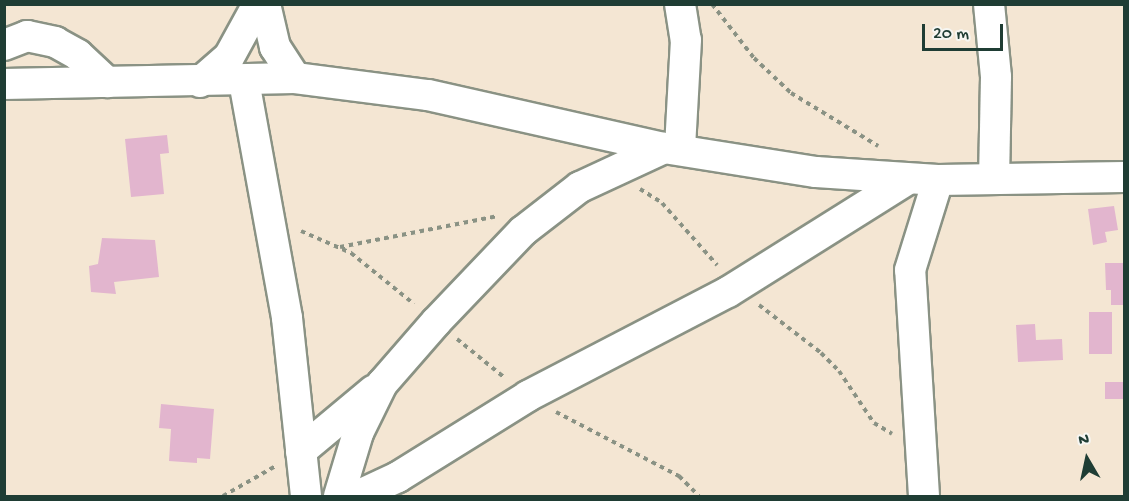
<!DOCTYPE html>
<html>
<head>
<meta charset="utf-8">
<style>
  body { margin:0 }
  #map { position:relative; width:1129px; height:501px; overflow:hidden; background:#f4e6d3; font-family:"Gochi Hand",sans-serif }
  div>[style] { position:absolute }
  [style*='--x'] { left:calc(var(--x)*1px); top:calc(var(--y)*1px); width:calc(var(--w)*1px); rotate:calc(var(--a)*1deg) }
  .building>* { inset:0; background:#e2b5ce; transform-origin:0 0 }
  .path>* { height:4px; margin-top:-2px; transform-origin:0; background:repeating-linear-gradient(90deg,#8a9284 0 4.5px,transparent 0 9px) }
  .roads { filter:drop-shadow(2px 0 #8a9284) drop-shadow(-2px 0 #8a9284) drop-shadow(0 2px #8a9284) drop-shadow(0 -2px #8a9284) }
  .street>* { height:30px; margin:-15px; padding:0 15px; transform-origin:15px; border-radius:15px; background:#fff }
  span { translate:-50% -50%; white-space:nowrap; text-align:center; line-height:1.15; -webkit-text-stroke:6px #f6f6f2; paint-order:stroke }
  .frame { position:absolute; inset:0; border:6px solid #1f3d34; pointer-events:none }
  .north { position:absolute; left:1057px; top:429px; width:60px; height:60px; -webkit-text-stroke:4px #f6f6f2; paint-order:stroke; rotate:351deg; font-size:16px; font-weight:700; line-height:24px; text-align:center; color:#1f3d34 }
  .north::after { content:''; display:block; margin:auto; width:21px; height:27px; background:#1f3d34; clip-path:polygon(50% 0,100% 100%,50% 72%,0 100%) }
  .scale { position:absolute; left:922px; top:24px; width:81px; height:27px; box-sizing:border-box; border:3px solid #1f3d34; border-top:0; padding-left:8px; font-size:18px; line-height:21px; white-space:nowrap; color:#1f3d34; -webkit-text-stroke:4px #f6f6f2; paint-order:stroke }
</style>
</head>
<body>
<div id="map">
  <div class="building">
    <i style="clip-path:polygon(167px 135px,169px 153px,160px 154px,164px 194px,131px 197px,125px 139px)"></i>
    <i style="clip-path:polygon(1114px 206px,1118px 230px,1105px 232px,1107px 242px,1093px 245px,1088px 209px)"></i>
    <i style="clip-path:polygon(102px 238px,155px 240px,159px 277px,114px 282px,116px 294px,91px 292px,89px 266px,98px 264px)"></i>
    <i style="clip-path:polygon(1105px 263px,1124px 263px,1124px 305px,1111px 305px,1111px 290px,1106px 290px)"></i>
    <i style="left:1089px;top:312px;width:23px;height:42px"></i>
    <i style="clip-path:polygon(1035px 324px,1036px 340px,1062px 339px,1063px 360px,1018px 362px,1016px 325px)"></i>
    <i style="left:1124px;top:382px;width:17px;height:19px;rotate:90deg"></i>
    <i style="clip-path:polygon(161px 404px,214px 409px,210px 459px,197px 458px,197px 463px,169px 461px,171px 429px,159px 428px)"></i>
  </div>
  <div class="path">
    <i style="--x:712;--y:4;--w:68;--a:52.1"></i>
    <i style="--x:754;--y:58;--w:51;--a:43.4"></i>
    <i style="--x:791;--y:93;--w:102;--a:31.3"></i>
    <i style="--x:640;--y:189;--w:26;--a:32"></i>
    <i style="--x:662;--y:203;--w:83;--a:48.4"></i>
    <i style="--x:301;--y:231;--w:55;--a:23.7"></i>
    <i style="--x:351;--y:253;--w:81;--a:39"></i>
    <i style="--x:340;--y:247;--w:161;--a:-11.1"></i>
    <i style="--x:759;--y:305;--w:78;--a:37.7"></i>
    <i style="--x:821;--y:353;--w:25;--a:45"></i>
    <i style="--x:839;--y:371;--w:63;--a:56.1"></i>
    <i style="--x:874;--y:423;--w:21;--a:31"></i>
    <i style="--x:457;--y:339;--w:62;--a:39.1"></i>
    <i style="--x:556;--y:412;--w:139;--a:27.5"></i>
    <i style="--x:679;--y:476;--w:28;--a:45"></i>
    <i style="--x:223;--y:496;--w:59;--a:-29.6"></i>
  </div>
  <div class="roads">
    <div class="street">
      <i style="--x:265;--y:4;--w:44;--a:76.9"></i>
      <i style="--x:275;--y:47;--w:37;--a:57"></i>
      <i style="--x:680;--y:4;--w:36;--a:81"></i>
      <i style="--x:686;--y:40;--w:108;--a:93.2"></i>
      <i style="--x:989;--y:4;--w:73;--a:84.5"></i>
      <i style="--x:996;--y:77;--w:101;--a:91.1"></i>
      <i style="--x:4;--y:45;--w:25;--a:-21"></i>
      <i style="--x:27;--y:36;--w:29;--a:12"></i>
      <i style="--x:55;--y:42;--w:26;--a:29"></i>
      <i style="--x:78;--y:55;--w:40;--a:43"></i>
      <i style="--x:244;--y:81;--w:241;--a:79.7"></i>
      <i style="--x:287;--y:318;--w:179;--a:83.9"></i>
      <i style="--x:200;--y:82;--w:38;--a:-41"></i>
      <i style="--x:229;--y:57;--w:60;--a:-61.3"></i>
      <i style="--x:4;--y:84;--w:291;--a:-1.2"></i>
      <i style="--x:295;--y:78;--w:134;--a:7.3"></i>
      <i style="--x:428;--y:95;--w:242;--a:12.7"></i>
      <i style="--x:664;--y:148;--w:154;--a:9"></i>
      <i style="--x:816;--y:172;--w:122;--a:3.8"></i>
      <i style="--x:938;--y:180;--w:186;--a:-0.9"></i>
      <i style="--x:301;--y:451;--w:94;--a:-39.8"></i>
      <i style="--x:339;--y:496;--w:66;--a:-73.2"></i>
      <i style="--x:358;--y:433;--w:55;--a:-63.9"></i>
      <i style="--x:382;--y:384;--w:82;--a:-48.9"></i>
      <i style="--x:436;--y:322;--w:126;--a:-46.3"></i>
      <i style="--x:523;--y:231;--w:72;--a:-37.7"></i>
      <i style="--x:580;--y:187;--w:93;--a:-24.9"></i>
      <i style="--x:357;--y:496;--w:45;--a:-24.9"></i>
      <i style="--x:398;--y:477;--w:153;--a:-31.9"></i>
      <i style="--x:528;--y:396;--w:225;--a:-27.5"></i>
      <i style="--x:728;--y:292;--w:213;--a:-32.1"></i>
      <i style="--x:924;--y:496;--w:226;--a:-93.5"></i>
      <i style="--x:910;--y:270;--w:94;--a:-72.7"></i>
    </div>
  </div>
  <div class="frame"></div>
  <div class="north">N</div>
  <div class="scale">20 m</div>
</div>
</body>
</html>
